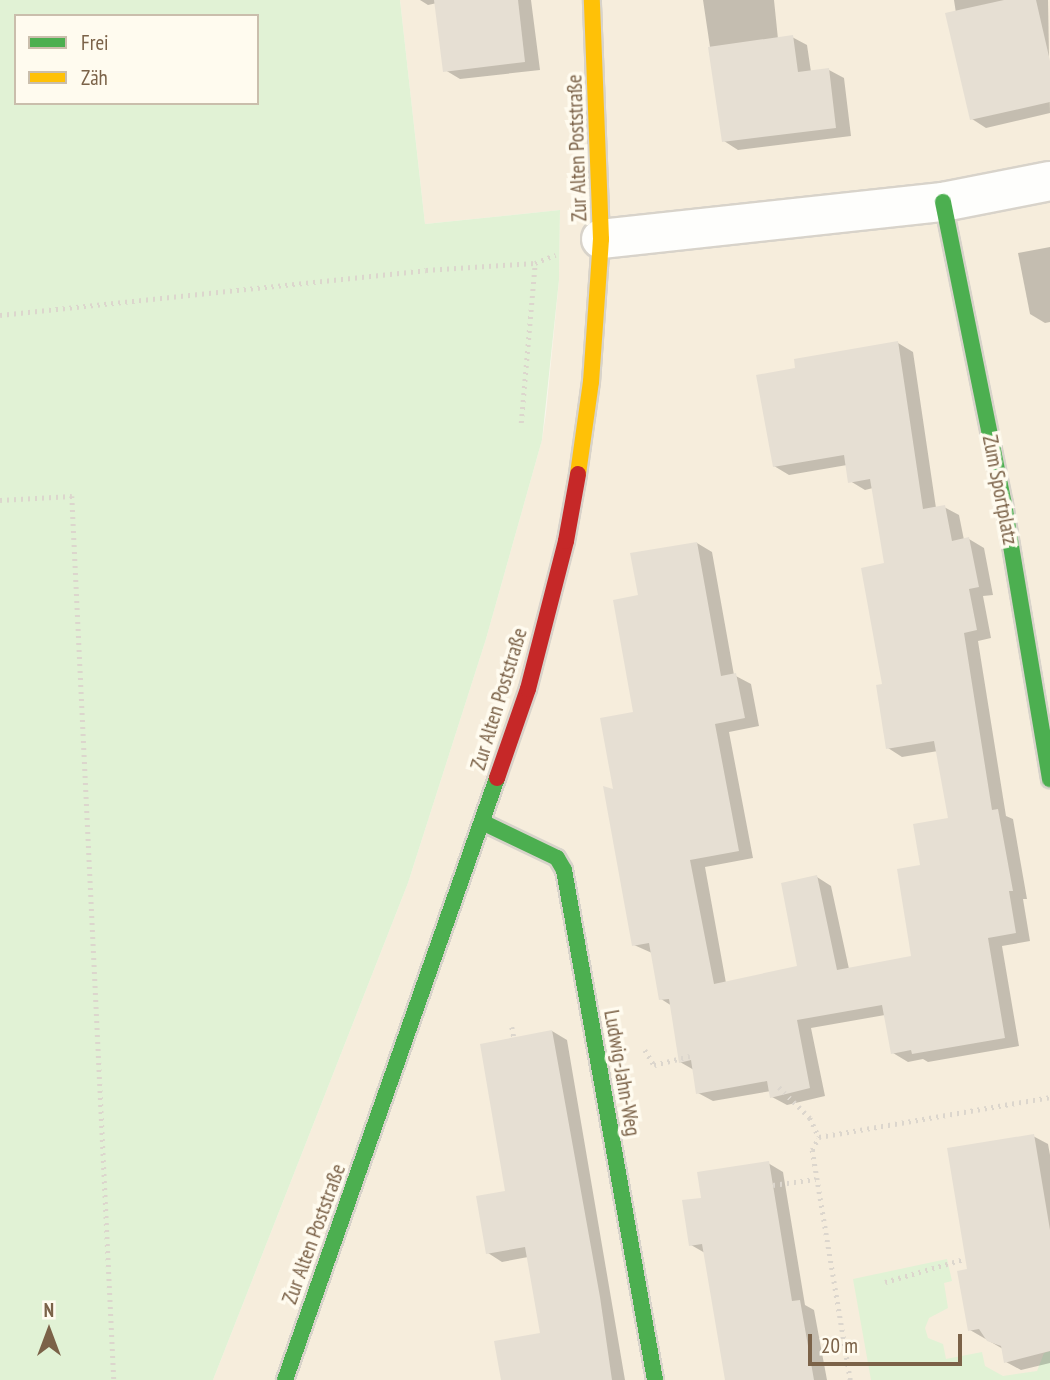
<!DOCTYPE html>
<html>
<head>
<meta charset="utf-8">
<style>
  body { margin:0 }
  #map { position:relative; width:1050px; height:1380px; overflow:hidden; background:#f9f6ec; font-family:"PT Sans Narrow",sans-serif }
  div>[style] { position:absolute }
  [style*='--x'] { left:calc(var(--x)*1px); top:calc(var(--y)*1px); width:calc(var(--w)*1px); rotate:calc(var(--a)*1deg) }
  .residential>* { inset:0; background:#f6eddc }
  .green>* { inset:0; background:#e1f2d5 }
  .shadow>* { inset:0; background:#0003 }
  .building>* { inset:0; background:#e6dfd3 }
  .path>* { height:4.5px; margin-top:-2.25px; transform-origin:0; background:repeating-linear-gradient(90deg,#dcd6cd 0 2px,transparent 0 7px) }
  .roads { filter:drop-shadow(2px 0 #d8d3ca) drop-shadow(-2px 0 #d8d3ca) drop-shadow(0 2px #d8d3ca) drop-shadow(0 -2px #d8d3ca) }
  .street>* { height:38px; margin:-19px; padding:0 19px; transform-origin:19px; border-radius:19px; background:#fefefc }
  .fast>* { height:16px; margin:-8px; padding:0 8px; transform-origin:8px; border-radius:8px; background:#4caf50 }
  .slow>* { height:16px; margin:-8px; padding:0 8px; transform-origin:8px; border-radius:8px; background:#ffc107 }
  .jam>* { height:16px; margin:-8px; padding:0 8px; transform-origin:8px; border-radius:8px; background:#c62828 }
  span { translate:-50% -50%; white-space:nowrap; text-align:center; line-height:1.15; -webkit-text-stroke:7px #fffbef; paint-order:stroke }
  .street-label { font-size:21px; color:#7b6248 }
  .legend { position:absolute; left:14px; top:14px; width:245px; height:91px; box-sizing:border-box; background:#fffbef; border:2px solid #cabeac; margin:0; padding:9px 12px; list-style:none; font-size:21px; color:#7b6248 }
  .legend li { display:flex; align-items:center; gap:14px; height:35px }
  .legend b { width:35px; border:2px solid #cabeac }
  .north { position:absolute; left:14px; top:1296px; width:70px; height:70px; -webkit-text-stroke:5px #fffbef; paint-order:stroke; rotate:0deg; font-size:19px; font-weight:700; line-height:28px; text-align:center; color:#7b6248 }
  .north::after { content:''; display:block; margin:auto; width:24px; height:32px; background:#7b6248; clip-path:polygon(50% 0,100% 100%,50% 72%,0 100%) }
  .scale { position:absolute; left:808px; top:1334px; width:154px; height:32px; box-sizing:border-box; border:4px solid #7b6248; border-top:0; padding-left:9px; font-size:21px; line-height:24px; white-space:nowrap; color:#7b6248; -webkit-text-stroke:5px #fffbef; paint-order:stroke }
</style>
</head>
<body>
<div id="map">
  <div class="residential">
    <i style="clip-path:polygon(400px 0,1050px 0,1050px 1380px,213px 1380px,408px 883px,486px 639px,542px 440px,546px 413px,559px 280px,560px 210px,425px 224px)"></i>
  </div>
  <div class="green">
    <i style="clip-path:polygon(evenodd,0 0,400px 0,425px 224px,560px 210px,559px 280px,542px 440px,486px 639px,408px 883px,213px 1380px,0 1380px,0 0,16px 16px,257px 16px,257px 103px,16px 103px,16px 16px)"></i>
    <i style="clip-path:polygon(947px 1259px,952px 1281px,944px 1283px,948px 1308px,929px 1318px,925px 1328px,928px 1338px,943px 1344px,946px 1359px,982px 1352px,985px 1366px,1003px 1376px,1037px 1371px,1044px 1353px,1050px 1351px,1050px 1380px,871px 1380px,853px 1279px)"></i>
  </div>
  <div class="shadow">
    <i style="clip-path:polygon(420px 0,531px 0,540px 70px,460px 79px,445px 70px,437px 3px,428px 5px)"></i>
    <i style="clip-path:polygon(692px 0,774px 0,778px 39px,792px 37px,807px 45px,811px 72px,829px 70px,844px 78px,851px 136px,738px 150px,724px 141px,703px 0)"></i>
    <i style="clip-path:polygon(954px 0,1048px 0,1050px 113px,986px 128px,972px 119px)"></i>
    <i style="clip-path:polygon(1050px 247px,1050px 322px,1045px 323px,1030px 314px,1018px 253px)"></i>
    <i style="clip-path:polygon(898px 343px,913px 352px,936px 508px,944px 507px,959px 515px,964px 540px,969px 539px,984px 548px,993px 595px,983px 596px,991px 638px,978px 641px,1006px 816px,1013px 819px,1027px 899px,1023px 899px,1030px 941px,1002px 946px,1019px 1046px,928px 1062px,923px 1059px,908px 1062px,893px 1053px,885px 1015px,811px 1028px,825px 1096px,787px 1105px,772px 1097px,771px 1091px,713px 1101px,698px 1093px,694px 1070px,680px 1062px,672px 1006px,661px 999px,652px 953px,634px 945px,616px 792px,635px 713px,640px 597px,697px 543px,712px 552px,734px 675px,751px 684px,759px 726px,729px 732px,753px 858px,705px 867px,726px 983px,799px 967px,817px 877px,831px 886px,849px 969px,913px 958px,922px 866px,950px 819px,938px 751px,902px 757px,888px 748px,884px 686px,886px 564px,873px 488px,865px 490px,850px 481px,847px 465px,789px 475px,774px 466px,797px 370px)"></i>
    <i style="clip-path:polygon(552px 1031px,567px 1040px,625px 1380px,503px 1380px,542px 1334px,528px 1257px,502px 1262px,488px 1253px)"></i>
    <i style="clip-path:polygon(1033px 1136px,1048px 1144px,1050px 1155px,1050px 1363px,1021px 1370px,1006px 1362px,1003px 1349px,970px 1330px,970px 1271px)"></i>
    <i style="clip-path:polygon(768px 1163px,783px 1172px,805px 1305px,814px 1310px,827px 1380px,727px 1380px,705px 1253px,691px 1245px,703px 1199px)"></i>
  </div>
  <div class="building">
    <i style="clip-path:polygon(434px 0,518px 0,525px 62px,443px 72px)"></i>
    <i style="clip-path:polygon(1004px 0,1036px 0,1050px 61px,1050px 102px,970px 120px,945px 13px)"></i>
    <i style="clip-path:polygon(793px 35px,798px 72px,829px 68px,836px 128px,722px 142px,708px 47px)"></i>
    <i style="clip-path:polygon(898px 341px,923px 509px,945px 505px,952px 541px,969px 537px,979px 587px,969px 589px,977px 630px,964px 633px,992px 810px,998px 809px,1013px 891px,1009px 891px,1016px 933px,988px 938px,1005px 1038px,912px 1054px,911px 1050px,891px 1054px,882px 1005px,797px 1020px,810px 1088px,770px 1098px,767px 1081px,696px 1094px,691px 1060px,679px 1063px,669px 999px,659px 1000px,649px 943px,632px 946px,603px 786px,613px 789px,600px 718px,633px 712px,613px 600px,638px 595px,630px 553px,697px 542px,721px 676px,736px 673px,745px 718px,715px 724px,739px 851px,690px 860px,714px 984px,797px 966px,781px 883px,817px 875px,837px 970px,911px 956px,897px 869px,920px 865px,913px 824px,948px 818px,934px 741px,886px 749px,876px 685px,882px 684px,861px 568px,884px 563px,870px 479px,848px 483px,844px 455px,773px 467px,756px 375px,795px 368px,794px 359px)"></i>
    <i style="clip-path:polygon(552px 1030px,600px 1297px,612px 1380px,501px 1380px,494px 1341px,540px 1333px,525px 1247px,486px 1254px,476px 1196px,505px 1191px,480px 1044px)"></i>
    <i style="clip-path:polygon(1034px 1134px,1050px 1230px,1050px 1351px,1004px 1363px,1001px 1346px,987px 1341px,979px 1329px,968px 1331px,957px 1271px,967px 1269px,947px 1148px)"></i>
    <i style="clip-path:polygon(769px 1161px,792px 1301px,800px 1300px,814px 1380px,725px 1380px,702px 1244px,689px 1246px,682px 1200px,701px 1198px,697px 1172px)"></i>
  </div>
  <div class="path">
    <i style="--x:0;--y:315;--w:428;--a:-6"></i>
    <i style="--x:426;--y:270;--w:109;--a:-3.7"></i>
    <i style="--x:535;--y:263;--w:22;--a:-22"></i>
    <i style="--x:521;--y:423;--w:161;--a:-85"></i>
    <i style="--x:0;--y:500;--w:72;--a:-3.2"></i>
    <i style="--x:72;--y:496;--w:885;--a:87.28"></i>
    <i style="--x:512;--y:1027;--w:10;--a:79"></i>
    <i style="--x:645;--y:1050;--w:17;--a:59"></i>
    <i style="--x:654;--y:1065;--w:37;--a:-14"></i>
    <i style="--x:779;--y:1087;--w:44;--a:45"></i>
    <i style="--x:810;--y:1118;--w:21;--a:65"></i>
    <i style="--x:773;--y:1185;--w:43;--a:-7.9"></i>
    <i style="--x:885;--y:1282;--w:82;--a:-16.2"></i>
    <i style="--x:850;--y:1380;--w:233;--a:-99.4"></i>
    <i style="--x:812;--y:1150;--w:15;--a:-62"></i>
    <i style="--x:819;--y:1137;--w:234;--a:-9.8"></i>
  </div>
  <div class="roads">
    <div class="street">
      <i style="--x:601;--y:239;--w:344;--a:-6.2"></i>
      <i style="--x:943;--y:202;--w:109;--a:-11.1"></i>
    </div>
    <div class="fast">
      <i style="--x:943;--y:202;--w:308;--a:78.6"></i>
      <i style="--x:1004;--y:504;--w:279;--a:80.5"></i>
      <i style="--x:482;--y:822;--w:83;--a:25.6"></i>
      <i style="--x:557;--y:858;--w:14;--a:60"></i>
      <i style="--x:564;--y:870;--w:518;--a:79.88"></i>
      <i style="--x:285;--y:1380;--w:638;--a:-70.6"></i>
    </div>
    <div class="slow">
      <i style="--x:578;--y:474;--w:93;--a:-82"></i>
      <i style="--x:591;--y:382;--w:143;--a:-86"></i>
      <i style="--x:601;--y:239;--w:239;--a:-92.2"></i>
    </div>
    <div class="jam">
      <i style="--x:497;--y:778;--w:94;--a:-70.8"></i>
      <i style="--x:528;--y:689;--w:153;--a:-75.6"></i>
      <i style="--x:566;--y:541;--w:68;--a:-79.8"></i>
    </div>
  </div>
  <div class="street-label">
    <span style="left:577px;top:148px;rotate:-92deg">Zur Alten Poststraße</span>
    <span style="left:1000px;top:490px;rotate:79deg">Zum Sportplatz</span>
    <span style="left:499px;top:699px;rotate:-73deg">Zur Alten Poststraße</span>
    <span style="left:622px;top:1073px;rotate:80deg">Ludwig-Jahn-Weg</span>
    <span style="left:314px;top:1234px;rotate:-70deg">Zur Alten Poststraße</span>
  </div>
  <ul class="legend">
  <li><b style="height:9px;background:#4caf50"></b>Frei</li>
  <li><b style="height:9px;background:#ffc107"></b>Zäh</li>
  </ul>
  <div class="north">N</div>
  <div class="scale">20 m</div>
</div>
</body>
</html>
